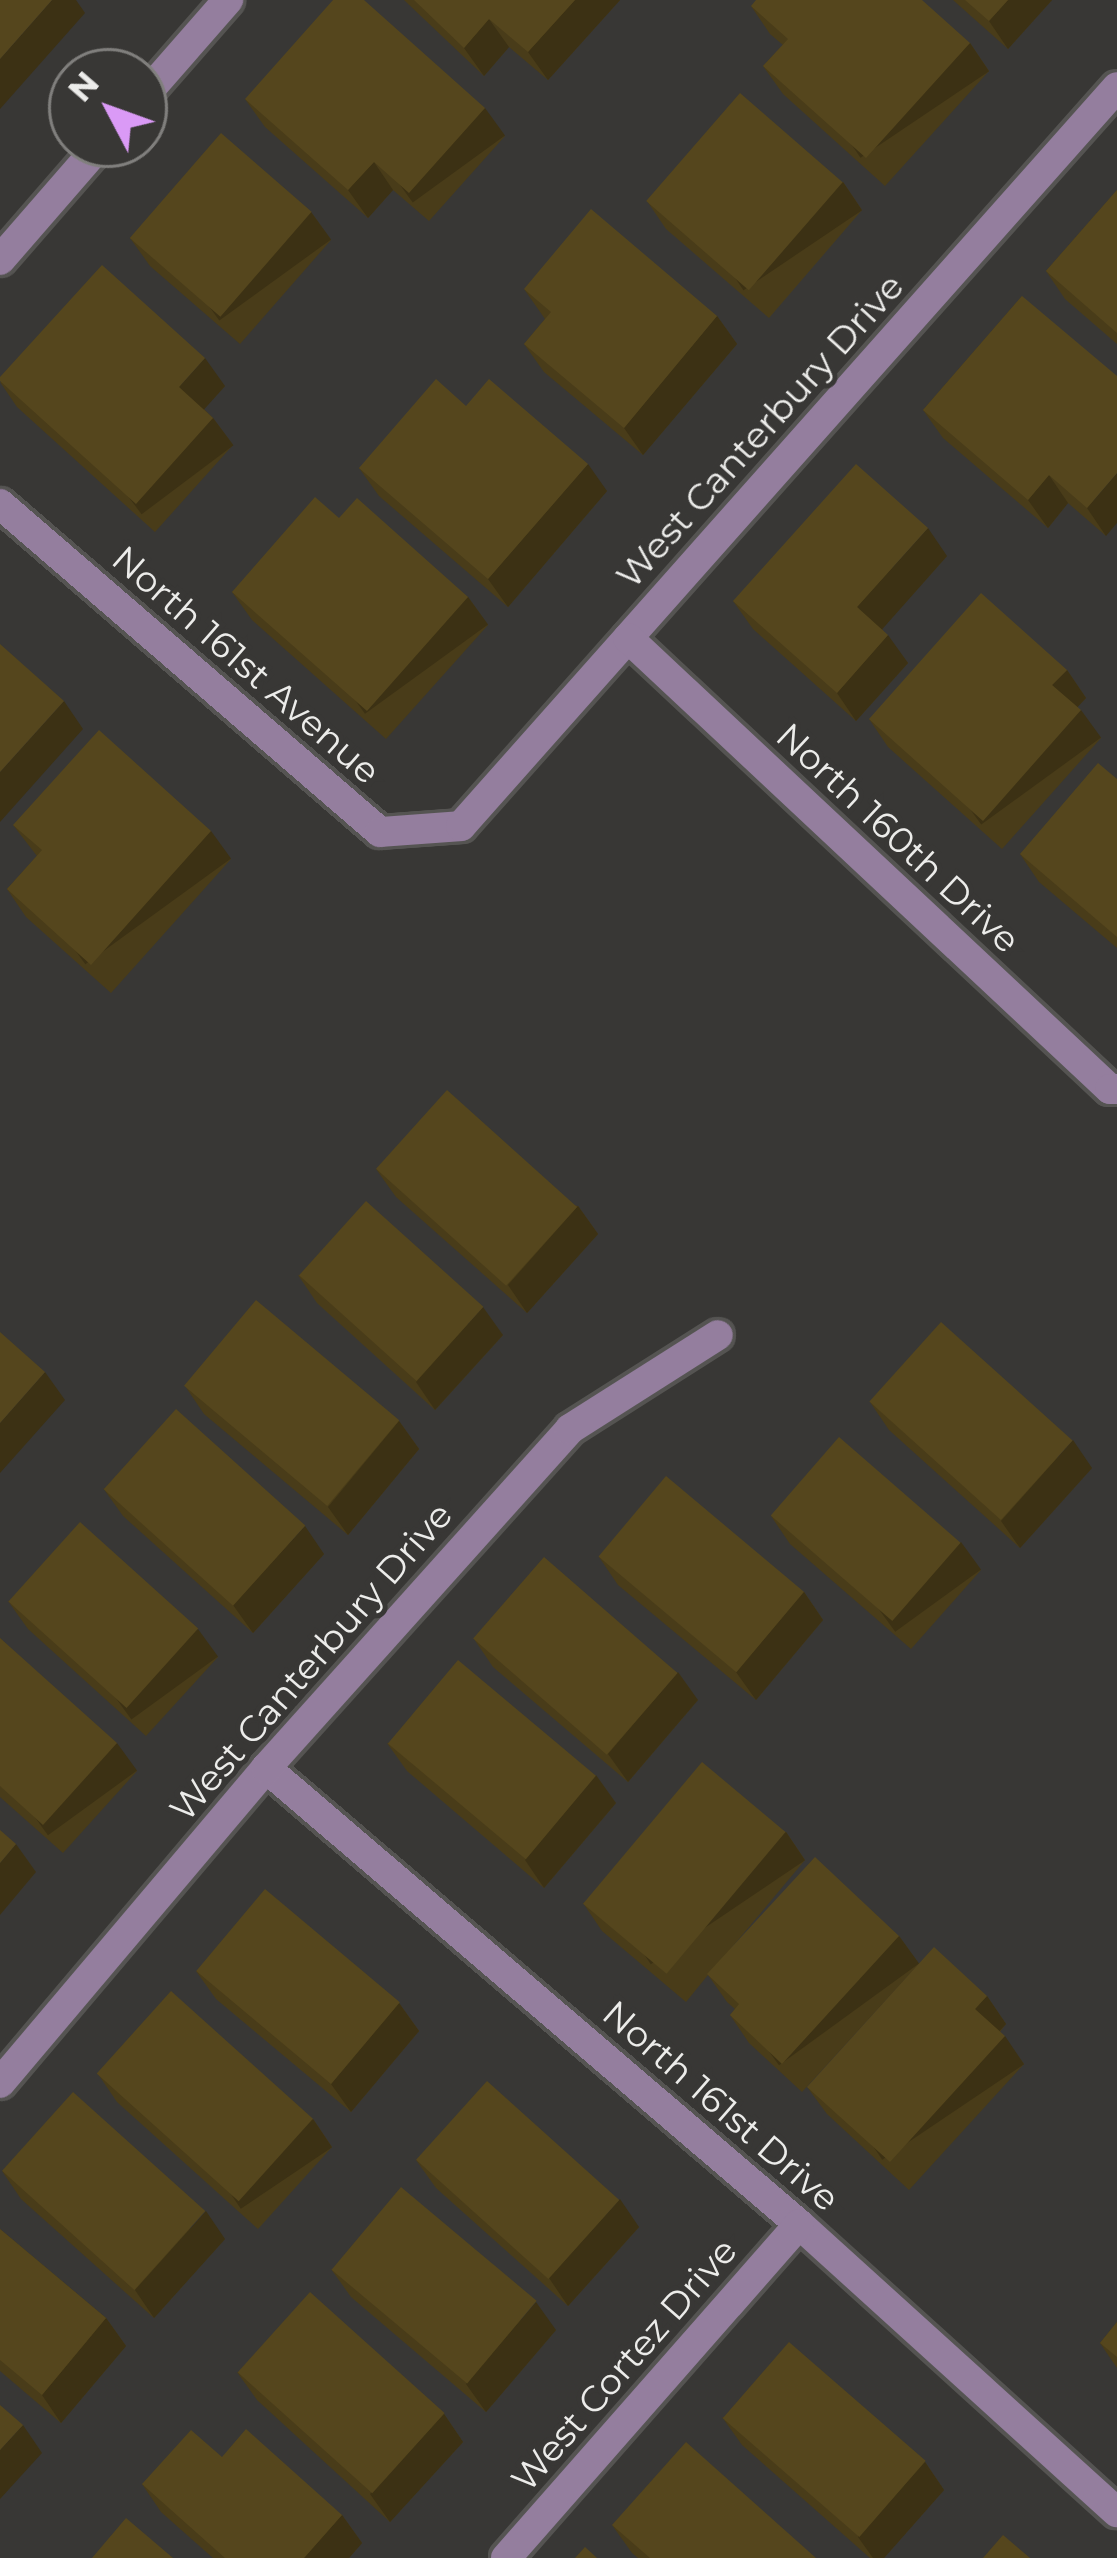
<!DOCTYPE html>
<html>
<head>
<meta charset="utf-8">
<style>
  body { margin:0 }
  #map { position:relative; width:1117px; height:2558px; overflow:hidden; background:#383735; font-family:Montserrat,sans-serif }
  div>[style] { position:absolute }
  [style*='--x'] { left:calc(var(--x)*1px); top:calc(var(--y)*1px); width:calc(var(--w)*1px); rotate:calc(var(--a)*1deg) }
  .roads { filter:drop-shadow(3px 0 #555452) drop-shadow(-3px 0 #555452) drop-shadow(0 3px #555452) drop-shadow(0 -3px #555452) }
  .minor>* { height:30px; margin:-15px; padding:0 15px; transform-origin:15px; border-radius:15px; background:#947e9e }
  .wall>* { inset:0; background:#493c19 }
  .shaded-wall>* { inset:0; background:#3c3114; transform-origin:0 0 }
  .building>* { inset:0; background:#55461d; transform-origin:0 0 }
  span { translate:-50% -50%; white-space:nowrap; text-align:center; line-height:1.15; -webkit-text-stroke:10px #383735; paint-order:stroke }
  .street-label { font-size:36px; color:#ececea }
  .north { position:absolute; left:48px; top:48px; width:120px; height:120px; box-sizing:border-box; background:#383735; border:3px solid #807f7d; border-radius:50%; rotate:311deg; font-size:33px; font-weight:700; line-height:48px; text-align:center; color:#ececea }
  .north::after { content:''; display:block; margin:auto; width:42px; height:54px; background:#da9af6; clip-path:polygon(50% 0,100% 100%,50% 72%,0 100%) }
</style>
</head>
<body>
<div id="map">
  <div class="roads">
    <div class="minor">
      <i style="--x:144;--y:96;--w:128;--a:-48.8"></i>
      <i style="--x:0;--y:260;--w:154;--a:-49"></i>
      <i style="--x:0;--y:504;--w:502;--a:40.8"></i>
      <i style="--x:380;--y:832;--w:81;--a:-4.2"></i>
      <i style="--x:461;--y:826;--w:988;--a:-48.4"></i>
      <i style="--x:628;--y:638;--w:660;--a:43.1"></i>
      <i style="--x:1110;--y:1089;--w:7;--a:0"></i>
      <i style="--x:266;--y:1768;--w:701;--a:40.55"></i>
      <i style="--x:799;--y:2224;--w:429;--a:42.2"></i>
      <i style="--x:0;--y:2083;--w:412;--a:-49.8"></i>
      <i style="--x:266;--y:1768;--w:455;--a:-48.1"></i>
      <i style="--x:570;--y:1429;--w:175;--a:-32.4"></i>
      <i style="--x:506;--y:2558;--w:444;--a:-48.7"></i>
    </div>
  </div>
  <div class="wall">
    <i style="clip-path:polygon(404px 0,620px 0,548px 80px,509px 47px,484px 76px)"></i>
    <i style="clip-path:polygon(953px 0,1052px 0,1008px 49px)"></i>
    <i style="clip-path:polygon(751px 6px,970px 43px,989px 71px,885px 186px,783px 94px,763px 66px,783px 45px,770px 34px)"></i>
    <i style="clip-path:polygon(245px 99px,505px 136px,429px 221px,393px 190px,368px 218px,265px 127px)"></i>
    <i style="clip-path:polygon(843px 182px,862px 210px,769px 318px,666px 229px,647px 201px)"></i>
    <i style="clip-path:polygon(1117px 190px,1117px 344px,1065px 299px,1046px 271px)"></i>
    <i style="clip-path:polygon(311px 212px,331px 240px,240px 344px,150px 266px,130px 238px)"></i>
    <i style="clip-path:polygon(524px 289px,717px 316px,737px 344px,643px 455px,544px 372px,524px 344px,545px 319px)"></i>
    <i style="clip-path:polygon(1022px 296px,1106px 536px,1068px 503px,1048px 528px,943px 438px,923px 410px)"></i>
    <i style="clip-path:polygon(0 382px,225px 386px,204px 409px,213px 418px,233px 445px,155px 532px,17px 407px)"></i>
    <i style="clip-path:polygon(466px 406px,607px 491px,508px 607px,379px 496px,359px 468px)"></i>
    <i style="clip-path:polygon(339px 518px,468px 597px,488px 625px,386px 739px,252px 620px,232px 592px)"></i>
    <i style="clip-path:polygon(947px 556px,882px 629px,908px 663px,856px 721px,753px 629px,733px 601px)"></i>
    <i style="clip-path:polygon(1067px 670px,1086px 698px,1077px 707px,1101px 738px,1002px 849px,888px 747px,869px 719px)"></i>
    <i style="clip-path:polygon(1117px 779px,1117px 948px,1039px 882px,1020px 854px)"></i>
    <i style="clip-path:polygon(13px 825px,231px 859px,111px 993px,26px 917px,7px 889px,37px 856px)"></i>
    <i style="clip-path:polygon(376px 1169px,578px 1206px,598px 1234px,527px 1313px,396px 1197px)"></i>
    <i style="clip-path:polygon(298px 1275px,503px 1335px,435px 1410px,317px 1303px)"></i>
    <i style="clip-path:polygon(185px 1386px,399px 1421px,419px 1449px,348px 1535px,204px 1414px)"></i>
    <i style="clip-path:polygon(870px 1402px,1092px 1468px,1020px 1548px,889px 1430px)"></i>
    <i style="clip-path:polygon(103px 1488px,324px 1554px,253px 1633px,123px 1516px)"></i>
    <i style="clip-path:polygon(771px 1516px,981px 1570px,911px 1649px,790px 1544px)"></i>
    <i style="clip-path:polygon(599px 1557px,804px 1592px,823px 1620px,756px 1700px,618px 1585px)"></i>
    <i style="clip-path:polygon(8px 1601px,218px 1657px,146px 1736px,28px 1629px)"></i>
    <i style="clip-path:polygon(0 1638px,137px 1771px,63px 1853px,0 1797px)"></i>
    <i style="clip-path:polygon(474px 1639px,698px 1700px,628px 1782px,493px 1667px)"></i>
    <i style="clip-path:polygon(387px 1743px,616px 1803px,544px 1888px,407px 1771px)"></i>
    <i style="clip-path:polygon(786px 1832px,805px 1860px,728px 1952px,899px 1936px,919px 1964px,802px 2092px,749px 2043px,730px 2015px,735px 2009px,727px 2002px,708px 1975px,686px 2002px,602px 1931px,583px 1903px)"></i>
    <i style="clip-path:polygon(196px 1971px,399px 2003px,419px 2031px,351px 2112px,216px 1999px)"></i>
    <i style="clip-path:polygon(987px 1996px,1006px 2024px,1000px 2032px,1024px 2064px,909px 2190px,827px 2114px,807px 2087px)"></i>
    <i style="clip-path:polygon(98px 2074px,313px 2119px,332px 2147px,258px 2229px,117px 2102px)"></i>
    <i style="clip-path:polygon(416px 2160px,639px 2227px,568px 2306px,436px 2188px)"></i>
    <i style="clip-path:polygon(2px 2171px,225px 2239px,154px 2318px,21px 2199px)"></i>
    <i style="clip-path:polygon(0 2229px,106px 2318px,126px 2346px,61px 2423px,0 2371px)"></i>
    <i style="clip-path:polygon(331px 2269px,556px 2330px,486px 2412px,351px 2297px)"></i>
    <i style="clip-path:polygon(1117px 2322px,1117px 2368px,1100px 2343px)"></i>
    <i style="clip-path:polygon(237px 2372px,444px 2414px,463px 2442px,390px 2522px,257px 2400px)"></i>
    <i style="clip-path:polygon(722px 2417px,925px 2462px,944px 2490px,884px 2558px,870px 2558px,742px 2445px)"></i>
    <i style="clip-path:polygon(222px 2457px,342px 2515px,362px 2543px,349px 2558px,213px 2558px,161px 2512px,142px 2484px)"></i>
    <i style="clip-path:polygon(612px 2525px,816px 2558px,638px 2558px,632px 2553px)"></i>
  </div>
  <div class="shaded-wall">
    <i style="clip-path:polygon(52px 0,76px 0,85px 13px,0 109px,0 59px)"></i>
    <i style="clip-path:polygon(575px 0,620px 0,548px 80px,528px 52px)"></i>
    <i style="clip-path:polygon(1008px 0,1052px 0,1008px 49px,989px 21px)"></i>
    <i style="clip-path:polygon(489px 19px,509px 47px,484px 76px,464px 48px)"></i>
    <i style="left:970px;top:43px;width:34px;height:155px;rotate:56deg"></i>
    <i style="left:485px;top:108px;width:34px;height:114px;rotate:54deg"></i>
    <i style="clip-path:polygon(374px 162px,393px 190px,368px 218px,348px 190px)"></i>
    <i style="left:843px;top:182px;width:34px;height:143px;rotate:56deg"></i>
    <i style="left:311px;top:212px;width:34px;height:138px;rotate:54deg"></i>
    <i style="clip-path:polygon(717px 316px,737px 344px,643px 455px,624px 428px)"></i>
    <i style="clip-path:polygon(205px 358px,225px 386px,199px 415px,179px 387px)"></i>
    <i style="left:213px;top:418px;width:34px;height:115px;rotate:53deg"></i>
    <i style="clip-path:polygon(588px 464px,607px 491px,508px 607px,488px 579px)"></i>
    <i style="clip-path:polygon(1117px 473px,1117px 523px,1106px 536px,1087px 508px)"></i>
    <i style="clip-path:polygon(1049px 475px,1068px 503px,1048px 528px,1028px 500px)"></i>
    <i style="clip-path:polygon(928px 528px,947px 556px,877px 635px,857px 607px)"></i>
    <i style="left:468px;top:597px;width:34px;height:152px;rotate:54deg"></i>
    <i style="clip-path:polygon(888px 635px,908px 663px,856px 721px,837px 693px)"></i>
    <i style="clip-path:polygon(1067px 670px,1086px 698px,1072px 713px,1052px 685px)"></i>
    <i style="clip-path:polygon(64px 701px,83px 729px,0 822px,0 772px)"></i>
    <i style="left:1081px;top:710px;width:34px;height:148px;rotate:54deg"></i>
    <i style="left:211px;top:831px;width:34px;height:180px;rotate:54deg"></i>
    <i style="clip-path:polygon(578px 1206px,598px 1234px,527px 1313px,508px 1285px)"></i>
    <i style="clip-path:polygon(483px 1307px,503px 1335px,435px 1410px,416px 1382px)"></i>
    <i style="clip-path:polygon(45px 1372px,65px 1400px,0 1473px,0 1423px)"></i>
    <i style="clip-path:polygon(399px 1421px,419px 1449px,348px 1535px,328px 1507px)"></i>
    <i style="clip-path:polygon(1073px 1440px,1092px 1468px,1020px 1548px,1001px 1521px)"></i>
    <i style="clip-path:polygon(305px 1526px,324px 1554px,253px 1633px,233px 1605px)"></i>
    <i style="left:961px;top:1542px;width:34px;height:106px;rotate:54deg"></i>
    <i style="clip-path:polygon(804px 1592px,823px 1620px,756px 1700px,736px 1672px)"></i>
    <i style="left:198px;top:1629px;width:34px;height:107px;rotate:54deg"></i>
    <i style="clip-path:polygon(678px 1672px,698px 1700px,628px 1782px,608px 1754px)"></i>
    <i style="left:117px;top:1743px;width:34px;height:110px;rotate:54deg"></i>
    <i style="clip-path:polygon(596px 1775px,616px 1803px,544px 1888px,525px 1860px)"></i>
    <i style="left:786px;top:1832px;width:34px;height:186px;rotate:56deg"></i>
    <i style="clip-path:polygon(16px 1844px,36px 1872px,0 1915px,0 1863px)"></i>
    <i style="left:899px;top:1936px;width:34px;height:173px;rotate:54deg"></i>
    <i style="clip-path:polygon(987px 1996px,1006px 2024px,994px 2037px,975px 2009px)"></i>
    <i style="clip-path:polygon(399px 2003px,419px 2031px,351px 2112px,331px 2084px)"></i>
    <i style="left:1005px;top:2036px;width:34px;height:171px;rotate:56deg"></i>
    <i style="left:313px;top:2119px;width:34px;height:110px;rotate:56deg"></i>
    <i style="clip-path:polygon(620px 2199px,639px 2227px,568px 2306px,549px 2278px)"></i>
    <i style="clip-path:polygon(206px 2211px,225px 2239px,154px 2318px,135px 2290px)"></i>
    <i style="clip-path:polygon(536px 2302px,556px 2330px,486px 2412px,466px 2384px)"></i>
    <i style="clip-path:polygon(106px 2318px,126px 2346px,61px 2423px,42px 2395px)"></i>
    <i style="clip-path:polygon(444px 2414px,463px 2442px,390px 2522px,370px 2494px)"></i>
    <i style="clip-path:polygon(23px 2425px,42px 2453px,0 2499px,0 2450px)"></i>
    <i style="clip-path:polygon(925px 2462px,944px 2490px,884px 2558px,873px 2558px,858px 2537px)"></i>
    <i style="clip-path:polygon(342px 2515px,362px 2543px,349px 2558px,304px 2558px)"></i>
  </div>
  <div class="building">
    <i style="clip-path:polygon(0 0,52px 0,0 59px)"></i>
    <i style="clip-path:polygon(333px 0,364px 0,485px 108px,409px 193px,374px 162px,348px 190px,245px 99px)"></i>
    <i style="clip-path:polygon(414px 0,575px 0,528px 52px,489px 19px,464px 48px)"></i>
    <i style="clip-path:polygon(756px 0,922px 0,970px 43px,866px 158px,763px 66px,788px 39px,751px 6px)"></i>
    <i style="clip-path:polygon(965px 0,1008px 0,989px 21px)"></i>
    <i style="left:740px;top:93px;width:136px;height:143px;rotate:41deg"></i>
    <i style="left:221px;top:133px;width:120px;height:139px;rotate:41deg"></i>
    <i style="clip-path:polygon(1117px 190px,1117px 333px,1046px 271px)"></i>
    <i style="clip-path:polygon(591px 209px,717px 316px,624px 428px,524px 344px,551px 312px,524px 289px)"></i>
    <i style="clip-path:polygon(102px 265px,205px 358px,179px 387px,213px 418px,136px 504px,0 381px,0 377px)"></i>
    <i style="clip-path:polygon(1022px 296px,1117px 376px,1117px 473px,1087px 508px,1049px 475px,1028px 500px,923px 410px)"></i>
    <i style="clip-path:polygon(436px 379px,466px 406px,489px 379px,588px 464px,488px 579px,359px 468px)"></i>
    <i style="clip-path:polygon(856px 464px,928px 528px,857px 607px,888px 635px,837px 693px,733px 601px)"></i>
    <i style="clip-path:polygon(315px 497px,339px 518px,357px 498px,468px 597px,367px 711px,232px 592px)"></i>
    <i style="clip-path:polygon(981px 593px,1067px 670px,1052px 685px,1081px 710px,983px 821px,869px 719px)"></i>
    <i style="clip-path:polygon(0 644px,64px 701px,0 772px)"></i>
    <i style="clip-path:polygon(99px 730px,211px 831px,91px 965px,7px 889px,42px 850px,13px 825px)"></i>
    <i style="clip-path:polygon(1098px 763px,1117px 779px,1117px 937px,1020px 854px)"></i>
    <i style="left:447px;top:1090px;width:175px;height:106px;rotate:42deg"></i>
    <i style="left:366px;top:1201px;width:158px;height:100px;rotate:42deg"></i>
    <i style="left:256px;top:1300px;width:187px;height:112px;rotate:40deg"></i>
    <i style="left:941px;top:1322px;width:177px;height:107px;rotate:42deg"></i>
    <i style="clip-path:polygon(0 1332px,45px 1372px,0 1423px)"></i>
    <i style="left:176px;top:1409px;width:174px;height:108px;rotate:42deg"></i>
    <i style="left:839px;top:1437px;width:161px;height:104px;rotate:41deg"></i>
    <i style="left:666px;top:1476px;width:180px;height:105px;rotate:40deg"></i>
    <i style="left:80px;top:1522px;width:159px;height:107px;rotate:42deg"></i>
    <i style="left:544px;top:1557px;width:177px;height:108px;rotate:41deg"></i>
    <i style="clip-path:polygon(0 1638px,117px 1743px,43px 1825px,0 1786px)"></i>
    <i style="left:458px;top:1660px;width:180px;height:109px;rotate:40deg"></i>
    <i style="left:702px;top:1762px;width:109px;height:185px;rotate:40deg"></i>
    <i style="clip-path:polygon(0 1830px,16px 1844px,0 1863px)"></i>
    <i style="clip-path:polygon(815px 1857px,899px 1936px,782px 2064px,730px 2015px,739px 2004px,707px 1974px)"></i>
    <i style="left:265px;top:1889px;width:176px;height:107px;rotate:40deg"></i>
    <i style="clip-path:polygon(934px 1947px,987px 1996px,975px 2009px,1005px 2036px,890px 2162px,807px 2087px)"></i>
    <i style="left:171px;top:1991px;width:191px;height:111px;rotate:42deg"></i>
    <i style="left:487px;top:2081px;width:178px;height:106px;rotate:42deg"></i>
    <i style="left:73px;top:2092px;width:178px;height:106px;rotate:42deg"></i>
    <i style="left:401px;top:2187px;width:177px;height:108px;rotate:40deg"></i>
    <i style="clip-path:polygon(0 2229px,106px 2318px,42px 2395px,0 2360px)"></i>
    <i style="left:310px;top:2292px;width:181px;height:108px;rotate:42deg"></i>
    <i style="clip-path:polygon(1117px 2322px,1117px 2357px,1100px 2343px)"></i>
    <i style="left:789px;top:2342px;width:181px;height:101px;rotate:41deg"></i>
    <i style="clip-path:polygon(0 2405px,23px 2425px,0 2450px)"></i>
    <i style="clip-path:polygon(246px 2429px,342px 2515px,304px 2558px,225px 2558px,142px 2484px,191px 2430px,222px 2457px)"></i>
    <i style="clip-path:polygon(686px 2442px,816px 2558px,650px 2558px,612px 2525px)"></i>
    <i style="clip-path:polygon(126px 2518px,173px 2558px,92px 2558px)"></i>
    <i style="clip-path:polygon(1003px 2535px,1030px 2558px,983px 2558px)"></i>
    <i style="clip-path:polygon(585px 2547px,597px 2558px,575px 2558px)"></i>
  </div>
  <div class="street-label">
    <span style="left:760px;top:431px;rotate:-48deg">West Canterbury Drive</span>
    <span style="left:246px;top:665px;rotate:41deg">North 161st Avenue</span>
    <span style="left:898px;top:838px;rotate:43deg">North 160th Drive</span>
    <span style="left:311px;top:1662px;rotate:-49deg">West Canterbury Drive</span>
    <span style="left:721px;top:2106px;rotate:41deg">North 161st Drive</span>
    <span style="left:624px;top:2365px;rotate:-49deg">West Cortez Drive</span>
  </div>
  <div class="north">N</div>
</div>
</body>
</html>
